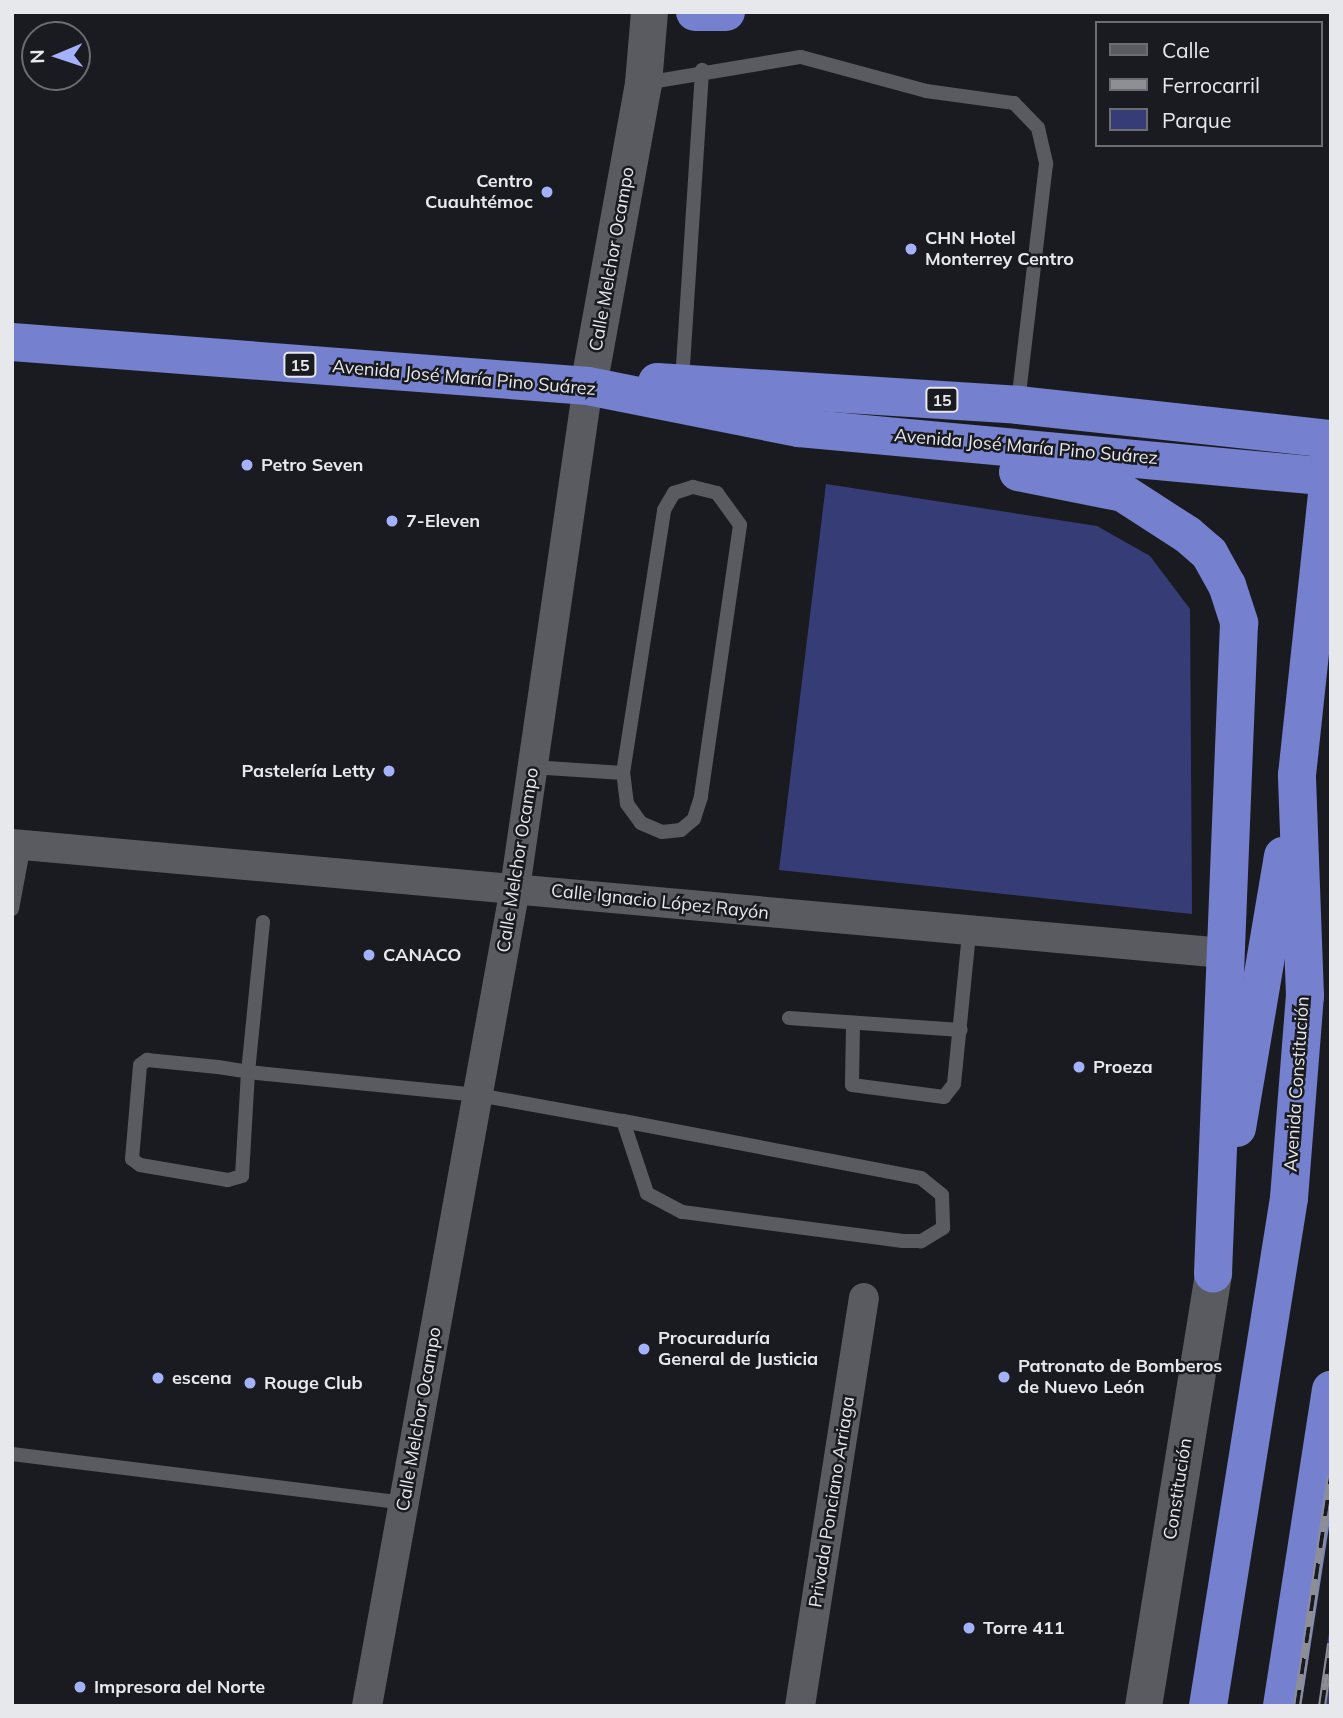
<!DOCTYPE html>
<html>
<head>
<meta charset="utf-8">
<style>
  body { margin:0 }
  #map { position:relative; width:1343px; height:1718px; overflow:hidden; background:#1a1b20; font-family:Mulish,sans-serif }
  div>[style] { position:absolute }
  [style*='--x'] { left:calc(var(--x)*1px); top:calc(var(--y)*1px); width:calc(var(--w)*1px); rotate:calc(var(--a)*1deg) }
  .green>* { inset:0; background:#363d76 }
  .service>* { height:14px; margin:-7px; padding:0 7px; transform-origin:7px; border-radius:7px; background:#5a5b61 }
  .minor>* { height:30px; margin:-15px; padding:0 15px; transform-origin:15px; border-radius:15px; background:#5a5b61 }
  .tertiary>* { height:37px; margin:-18.5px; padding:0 18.5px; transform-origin:18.5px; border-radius:18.5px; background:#5a5b61 }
  .trunk>* { height:38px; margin:-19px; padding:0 19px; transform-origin:19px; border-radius:19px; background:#7580ce }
  .rail>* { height:8px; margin-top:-4px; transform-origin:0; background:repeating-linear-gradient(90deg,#1a1b20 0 16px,#8e8f94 0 32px); box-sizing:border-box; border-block:2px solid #8e8f94 }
  .dots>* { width:19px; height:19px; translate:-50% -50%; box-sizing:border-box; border:4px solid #1a1b20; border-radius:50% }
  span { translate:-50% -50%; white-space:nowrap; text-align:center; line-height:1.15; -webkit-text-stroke:5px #1a1b20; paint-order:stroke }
  .shield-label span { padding:2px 5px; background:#1a1b20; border:2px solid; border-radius:5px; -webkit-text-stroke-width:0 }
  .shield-label { font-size:16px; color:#e7e8ec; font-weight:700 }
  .poi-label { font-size:18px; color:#e7e8ec; font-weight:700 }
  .right { translate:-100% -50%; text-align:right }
  .left { translate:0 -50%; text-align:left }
  .street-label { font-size:18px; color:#e7e8ec }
  .frame { position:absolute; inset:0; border:14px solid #e7e8ec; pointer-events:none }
  .legend { position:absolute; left:1095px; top:21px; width:228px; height:126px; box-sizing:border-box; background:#1a1b20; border:2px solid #6c6d72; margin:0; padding:9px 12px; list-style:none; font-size:21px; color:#e7e8ec }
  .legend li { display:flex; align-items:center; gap:14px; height:35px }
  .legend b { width:35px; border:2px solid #6c6d72 }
  .north { position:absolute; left:21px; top:21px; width:70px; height:70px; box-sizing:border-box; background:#1a1b20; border:2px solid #6c6d72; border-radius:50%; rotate:268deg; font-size:19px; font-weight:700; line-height:28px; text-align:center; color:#e7e8ec }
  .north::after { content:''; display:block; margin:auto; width:24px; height:32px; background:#a4b2fc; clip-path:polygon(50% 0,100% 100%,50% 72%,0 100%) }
</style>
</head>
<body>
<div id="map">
  <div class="green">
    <i style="clip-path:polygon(826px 484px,1097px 526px,1150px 556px,1190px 609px,1192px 914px,779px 870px)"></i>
    <i style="clip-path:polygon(1331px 1624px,1331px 1706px,1319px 1706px,1328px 1638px)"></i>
  </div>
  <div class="service">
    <i style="--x:645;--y:83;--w:158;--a:-9.5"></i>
    <i style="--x:801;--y:57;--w:130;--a:15.2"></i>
    <i style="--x:926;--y:91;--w:89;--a:7.8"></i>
    <i style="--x:1014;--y:103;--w:35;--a:46"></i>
    <i style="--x:1038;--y:128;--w:37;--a:77"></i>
    <i style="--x:1046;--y:164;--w:241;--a:96.7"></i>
    <i style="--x:682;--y:381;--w:312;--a:-86.3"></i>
    <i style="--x:693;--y:487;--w:25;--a:14"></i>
    <i style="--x:717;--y:493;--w:39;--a:54"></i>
    <i style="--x:740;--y:525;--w:275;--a:98.2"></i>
    <i style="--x:701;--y:797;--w:23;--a:108"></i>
    <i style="--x:694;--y:819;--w:17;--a:140"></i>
    <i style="--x:681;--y:830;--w:19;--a:174"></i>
    <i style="--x:662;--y:832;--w:23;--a:-157"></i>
    <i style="--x:641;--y:823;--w:24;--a:-126"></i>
    <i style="--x:627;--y:804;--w:31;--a:-97"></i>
    <i style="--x:623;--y:773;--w:266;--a:-81.1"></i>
    <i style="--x:664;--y:510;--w:20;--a:-60"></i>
    <i style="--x:674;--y:493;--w:20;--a:-18"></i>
    <i style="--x:532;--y:767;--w:91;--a:3.8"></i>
    <i style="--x:12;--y:909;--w:65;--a:-79.4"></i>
    <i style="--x:263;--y:922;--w:151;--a:95.7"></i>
    <i style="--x:248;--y:1072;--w:104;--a:93.3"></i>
    <i style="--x:242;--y:1176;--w:15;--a:164"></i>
    <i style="--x:228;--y:1180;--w:89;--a:-170.3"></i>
    <i style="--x:140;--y:1165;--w:10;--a:-143"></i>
    <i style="--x:132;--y:1159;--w:94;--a:-85.1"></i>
    <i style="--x:140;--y:1065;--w:9;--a:-36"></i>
    <i style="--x:147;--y:1060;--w:71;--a:5.6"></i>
    <i style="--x:218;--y:1067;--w:30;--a:9"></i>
    <i style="--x:248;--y:1072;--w:19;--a:6"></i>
    <i style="--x:267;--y:1074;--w:212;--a:5.7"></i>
    <i style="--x:478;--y:1095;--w:147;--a:10.2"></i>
    <i style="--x:623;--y:1121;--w:303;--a:10.8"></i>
    <i style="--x:921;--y:1178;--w:27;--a:39"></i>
    <i style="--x:942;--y:1195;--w:33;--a:88"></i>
    <i style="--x:943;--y:1228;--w:26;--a:149"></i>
    <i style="--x:921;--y:1241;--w:18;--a:180"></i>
    <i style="--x:903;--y:1241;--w:223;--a:-172.5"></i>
    <i style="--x:682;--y:1212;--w:40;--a:-152"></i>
    <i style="--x:647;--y:1193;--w:76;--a:-108.4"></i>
    <i style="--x:789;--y:1018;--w:172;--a:4"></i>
    <i style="--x:853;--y:1026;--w:59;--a:91"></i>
    <i style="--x:852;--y:1085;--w:93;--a:7.4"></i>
    <i style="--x:944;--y:1097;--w:16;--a:-52"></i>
    <i style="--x:954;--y:1084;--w:151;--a:-84.3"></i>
    <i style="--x:12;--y:1454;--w:395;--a:7.1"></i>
  </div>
  <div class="minor">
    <i style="--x:12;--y:844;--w:1216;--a:5.14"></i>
    <i style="--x:367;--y:1706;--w:831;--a:-79.74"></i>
    <i style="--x:515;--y:888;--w:507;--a:-81.73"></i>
    <i style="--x:800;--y:1706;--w:413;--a:-81.1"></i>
  </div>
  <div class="tertiary">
    <i style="--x:588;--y:386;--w:308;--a:-79.7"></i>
    <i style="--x:643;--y:83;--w:71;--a:-85.2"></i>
    <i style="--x:1143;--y:1706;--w:439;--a:-80.8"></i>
  </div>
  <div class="trunk">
    <i style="--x:695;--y:12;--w:31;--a:0"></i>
    <i style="--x:12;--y:342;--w:578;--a:4.37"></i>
    <i style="--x:588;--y:386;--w:215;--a:11.3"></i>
    <i style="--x:799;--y:428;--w:534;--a:5.26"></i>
    <i style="--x:657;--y:382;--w:362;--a:3.6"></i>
    <i style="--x:1018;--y:405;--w:315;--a:6.2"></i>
    <i style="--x:1018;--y:472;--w:107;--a:11.3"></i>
    <i style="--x:1123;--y:493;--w:77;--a:32.9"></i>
    <i style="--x:1188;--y:535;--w:28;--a:41"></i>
    <i style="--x:1209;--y:553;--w:37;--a:61"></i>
    <i style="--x:1227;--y:585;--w:40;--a:72"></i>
    <i style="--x:1239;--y:623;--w:651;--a:92.29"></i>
    <i style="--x:1237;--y:1128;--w:276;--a:-80.4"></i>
    <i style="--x:1208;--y:1706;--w:514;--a:-80.94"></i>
    <i style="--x:1289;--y:1198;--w:203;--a:-85.5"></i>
    <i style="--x:1305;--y:996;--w:221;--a:-92.1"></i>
    <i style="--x:1297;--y:775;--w:320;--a:-83.9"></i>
    <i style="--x:1282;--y:1706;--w:320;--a:-81.2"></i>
  </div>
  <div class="rail">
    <i style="--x:1297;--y:1706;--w:232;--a:-81.6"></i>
    <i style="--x:1322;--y:1706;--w:63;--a:-81.7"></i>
  </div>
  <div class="dots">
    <i style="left:547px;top:192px;background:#a4b2fc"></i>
    <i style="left:911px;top:249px;background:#a4b2fc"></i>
    <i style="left:247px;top:465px;background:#a4b2fc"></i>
    <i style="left:392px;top:521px;background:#a4b2fc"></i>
    <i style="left:389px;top:771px;background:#a4b2fc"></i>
    <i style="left:369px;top:955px;background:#a4b2fc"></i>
    <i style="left:1079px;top:1067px;background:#a4b2fc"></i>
    <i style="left:644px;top:1349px;background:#a4b2fc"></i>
    <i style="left:1004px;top:1377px;background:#a4b2fc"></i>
    <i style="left:158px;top:1378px;background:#a4b2fc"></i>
    <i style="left:250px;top:1383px;background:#a4b2fc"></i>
    <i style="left:969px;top:1628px;background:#a4b2fc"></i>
    <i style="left:80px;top:1687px;background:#a4b2fc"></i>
  </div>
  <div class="shield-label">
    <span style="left:300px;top:365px">15</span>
    <span style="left:942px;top:400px">15</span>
  </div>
  <div class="poi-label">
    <span class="right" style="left:533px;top:192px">Centro<br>Cuauhtémoc</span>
    <span class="left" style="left:925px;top:249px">CHN Hotel<br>Monterrey Centro</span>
    <span class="left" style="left:261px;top:465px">Petro Seven</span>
    <span class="left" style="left:406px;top:521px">7-Eleven</span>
    <span class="right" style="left:375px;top:771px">Pastelería Letty</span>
    <span class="left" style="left:383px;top:955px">CANACO</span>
    <span class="left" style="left:1093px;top:1067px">Proeza</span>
    <span class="left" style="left:658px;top:1349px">Procuraduría<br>General de Justicia</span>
    <span class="left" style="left:1018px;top:1377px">Patronato de Bomberos<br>de Nuevo León</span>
    <span class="left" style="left:172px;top:1378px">escena</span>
    <span class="left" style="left:264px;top:1383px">Rouge Club</span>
    <span class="left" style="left:983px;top:1628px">Torre 411</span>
    <span class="left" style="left:94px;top:1687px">Impresora del Norte</span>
  </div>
  <div class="street-label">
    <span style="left:612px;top:259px;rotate:-80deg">Calle Melchor Ocampo</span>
    <span style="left:464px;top:378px;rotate:5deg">Avenida José María Pino Suárez</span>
    <span style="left:1026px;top:447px;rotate:5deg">Avenida José María Pino Suárez</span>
    <span style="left:518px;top:860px;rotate:-81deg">Calle Melchor Ocampo</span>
    <span style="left:660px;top:902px;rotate:6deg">Calle Ignacio López Rayón</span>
    <span style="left:1297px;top:1084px;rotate:-86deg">Avenida Constitución</span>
    <span style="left:419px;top:1419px;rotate:-80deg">Calle Melchor Ocampo</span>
    <span style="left:1178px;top:1489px;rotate:-81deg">Constitución</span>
    <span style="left:832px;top:1502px;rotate:-81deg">Privada Ponciano Arriaga</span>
  </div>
  <div class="frame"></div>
  <ul class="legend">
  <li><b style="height:9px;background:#5a5b61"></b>Calle</li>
  <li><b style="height:9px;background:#8e8f94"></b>Ferrocarril</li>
  <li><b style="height:19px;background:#363d76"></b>Parque</li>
  </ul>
  <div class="north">N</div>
</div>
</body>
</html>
